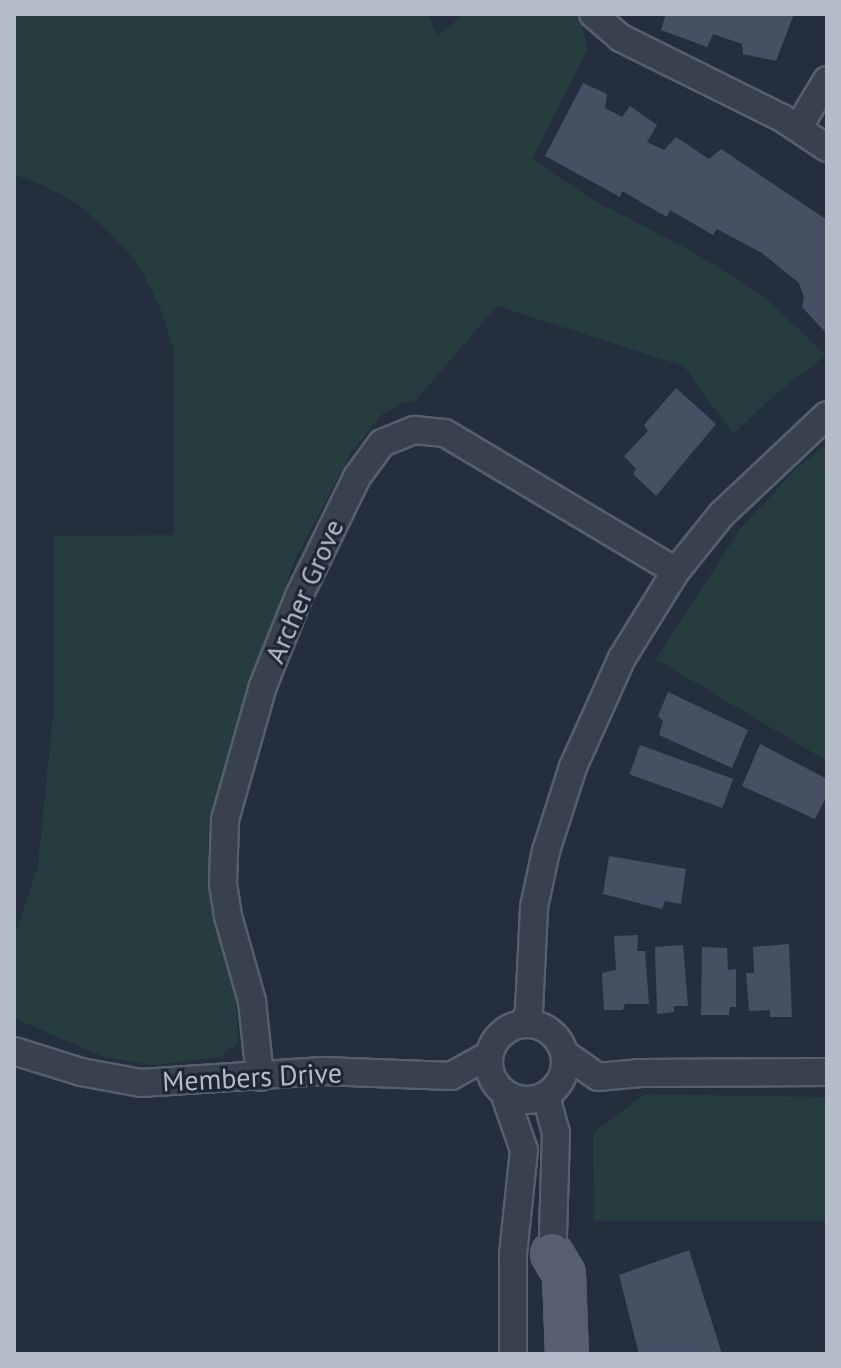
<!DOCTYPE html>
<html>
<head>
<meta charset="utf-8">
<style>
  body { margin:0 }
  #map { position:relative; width:841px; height:1368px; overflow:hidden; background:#242f3e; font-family:"PT Sans",sans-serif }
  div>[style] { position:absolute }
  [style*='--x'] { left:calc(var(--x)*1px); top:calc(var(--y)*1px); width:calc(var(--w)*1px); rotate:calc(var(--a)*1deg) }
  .green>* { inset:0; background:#263c3f }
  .building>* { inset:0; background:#455162; transform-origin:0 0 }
  .roads { filter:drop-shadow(2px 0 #565f6c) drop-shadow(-2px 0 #565f6c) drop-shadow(0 2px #565f6c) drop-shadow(0 -2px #565f6c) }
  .minor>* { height:26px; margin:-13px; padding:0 13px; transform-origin:13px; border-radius:13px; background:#38414e }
  .minor>.ring { margin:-13px; padding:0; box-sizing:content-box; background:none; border:26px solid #38414e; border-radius:50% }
  .primary>* { height:40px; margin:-20px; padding:0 20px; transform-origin:20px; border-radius:20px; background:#56606e }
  span { translate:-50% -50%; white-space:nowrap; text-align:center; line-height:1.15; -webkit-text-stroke:6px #1d2633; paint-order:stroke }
  .street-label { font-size:28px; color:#b4bcc9 }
  .frame { position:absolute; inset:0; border:16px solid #b4bcc9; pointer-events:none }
</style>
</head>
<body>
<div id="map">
  <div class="green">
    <i style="clip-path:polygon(14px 14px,428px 14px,437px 35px,466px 14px,580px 14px,587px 50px,532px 159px,593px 200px,690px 250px,762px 295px,826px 355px,778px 392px,733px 434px,684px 366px,497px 306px,415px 401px,400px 404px,380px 416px,351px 453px,295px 560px,246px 693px,208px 826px,210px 888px,236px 996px,238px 1043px,220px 1057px,152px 1065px,104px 1057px,14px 1018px,14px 938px,38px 865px,54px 705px,53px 536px,174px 535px,173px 349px,160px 307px,138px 264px,107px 230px,75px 202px,34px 181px,14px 175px)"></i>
    <i style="clip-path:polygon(827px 443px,827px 761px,656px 659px,740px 529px,795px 470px)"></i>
    <i style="clip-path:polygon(645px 1094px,827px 1097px,827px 1221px,594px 1221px,593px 1133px)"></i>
  </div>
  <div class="building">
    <i style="clip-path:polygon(666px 14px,794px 14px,776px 61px,743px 54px,742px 44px,713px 34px,707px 47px,661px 30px)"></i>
    <i style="clip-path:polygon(583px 83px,607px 94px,605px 108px,622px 117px,630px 106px,657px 125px,647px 142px,664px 150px,676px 137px,709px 159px,721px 149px,827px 220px,827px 334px,802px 307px,804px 297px,799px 283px,762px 253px,717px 229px,713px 235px,670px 210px,667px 217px,622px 191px,620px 197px,545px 156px)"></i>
    <i style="clip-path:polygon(676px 388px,716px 424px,656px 496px,633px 474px,636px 469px,624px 456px,648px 431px,644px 425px)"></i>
    <i style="clip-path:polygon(668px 692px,748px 730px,732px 768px,659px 735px,663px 721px,658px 716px)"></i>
    <i style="clip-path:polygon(760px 744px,827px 779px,827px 796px,815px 819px,742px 786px)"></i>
    <i style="left:640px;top:745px;width:99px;height:31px;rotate:20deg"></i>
    <i style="clip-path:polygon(609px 856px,686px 869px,681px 904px,665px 901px,662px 909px,603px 894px)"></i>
    <i style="clip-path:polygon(638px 935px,637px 951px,645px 951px,649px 1004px,625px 1004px,623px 1010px,604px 1010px,602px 973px,616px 970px,614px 936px)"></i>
    <i style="clip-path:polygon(789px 944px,792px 1017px,770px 1017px,770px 1010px,749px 1011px,746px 973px,754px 973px,753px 947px)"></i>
    <i style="clip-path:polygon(683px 945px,688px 1006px,674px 1006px,674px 1012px,657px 1014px,655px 947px)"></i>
    <i style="clip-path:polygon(702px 947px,727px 948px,728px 970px,736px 969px,736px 1007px,730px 1007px,729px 1015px,701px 1015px)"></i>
    <i style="clip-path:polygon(689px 1250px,722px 1354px,639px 1354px,619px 1275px)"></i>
  </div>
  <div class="roads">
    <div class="minor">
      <i style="--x:593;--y:14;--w:37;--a:41"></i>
      <i style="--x:621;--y:38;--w:180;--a:26.4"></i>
      <i style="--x:782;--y:118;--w:54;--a:33.7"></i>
      <i style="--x:798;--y:128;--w:56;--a:-58.9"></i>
      <i class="ring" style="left:489px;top:1024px;width:50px;height:50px"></i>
      <i style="--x:524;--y:1024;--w:14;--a:-69"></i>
      <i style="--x:529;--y:1011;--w:104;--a:-87.2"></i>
      <i style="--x:534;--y:907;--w:57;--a:-77.9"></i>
      <i style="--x:546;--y:851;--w:88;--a:-72.2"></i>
      <i style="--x:573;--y:767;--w:120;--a:-65.8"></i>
      <i style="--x:622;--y:658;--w:102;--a:-58.2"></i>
      <i style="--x:676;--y:571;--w:73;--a:-51.1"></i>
      <i style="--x:722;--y:514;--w:144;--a:-43.3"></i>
      <i style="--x:14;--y:1051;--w:70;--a:17.4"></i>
      <i style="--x:81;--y:1072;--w:61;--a:10.4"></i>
      <i style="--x:141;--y:1083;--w:182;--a:-3.8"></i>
      <i style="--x:323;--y:1071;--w:128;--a:2.2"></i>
      <i style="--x:451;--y:1076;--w:43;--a:-28.9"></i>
      <i style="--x:565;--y:1054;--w:40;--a:34.9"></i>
      <i style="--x:598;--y:1077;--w:43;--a:-5.3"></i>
      <i style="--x:641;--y:1073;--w:186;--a:-0.3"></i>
      <i style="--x:260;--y:1077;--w:76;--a:-96"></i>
      <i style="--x:252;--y:1001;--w:88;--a:-105.8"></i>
      <i style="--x:228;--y:916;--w:32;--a:-99"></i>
      <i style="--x:223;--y:884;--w:64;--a:-88.2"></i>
      <i style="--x:225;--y:820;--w:139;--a:-74.2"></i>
      <i style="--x:263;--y:686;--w:97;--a:-68.2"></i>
      <i style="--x:299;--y:596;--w:132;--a:-64"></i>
      <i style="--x:357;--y:477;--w:42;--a:-53.7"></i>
      <i style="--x:382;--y:443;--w:35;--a:-22"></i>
      <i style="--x:415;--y:430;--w:30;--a:6"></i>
      <i style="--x:445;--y:433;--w:269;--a:30.9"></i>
      <i style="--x:504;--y:1093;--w:60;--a:70.7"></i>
      <i style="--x:524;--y:1150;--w:106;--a:96"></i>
      <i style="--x:513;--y:1255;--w:99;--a:90"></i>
      <i style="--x:546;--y:1096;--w:38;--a:75"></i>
      <i style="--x:556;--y:1133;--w:134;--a:91.7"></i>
    </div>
    <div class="primary">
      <i style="--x:552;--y:1254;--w:23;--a:59"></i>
      <i style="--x:564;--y:1274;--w:80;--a:87.9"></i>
    </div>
  </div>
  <div class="street-label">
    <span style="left:304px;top:591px;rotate:-66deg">Archer Grove</span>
    <span style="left:252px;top:1077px;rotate:-3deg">Members Drive</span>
  </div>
  <div class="frame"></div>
</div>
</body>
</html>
